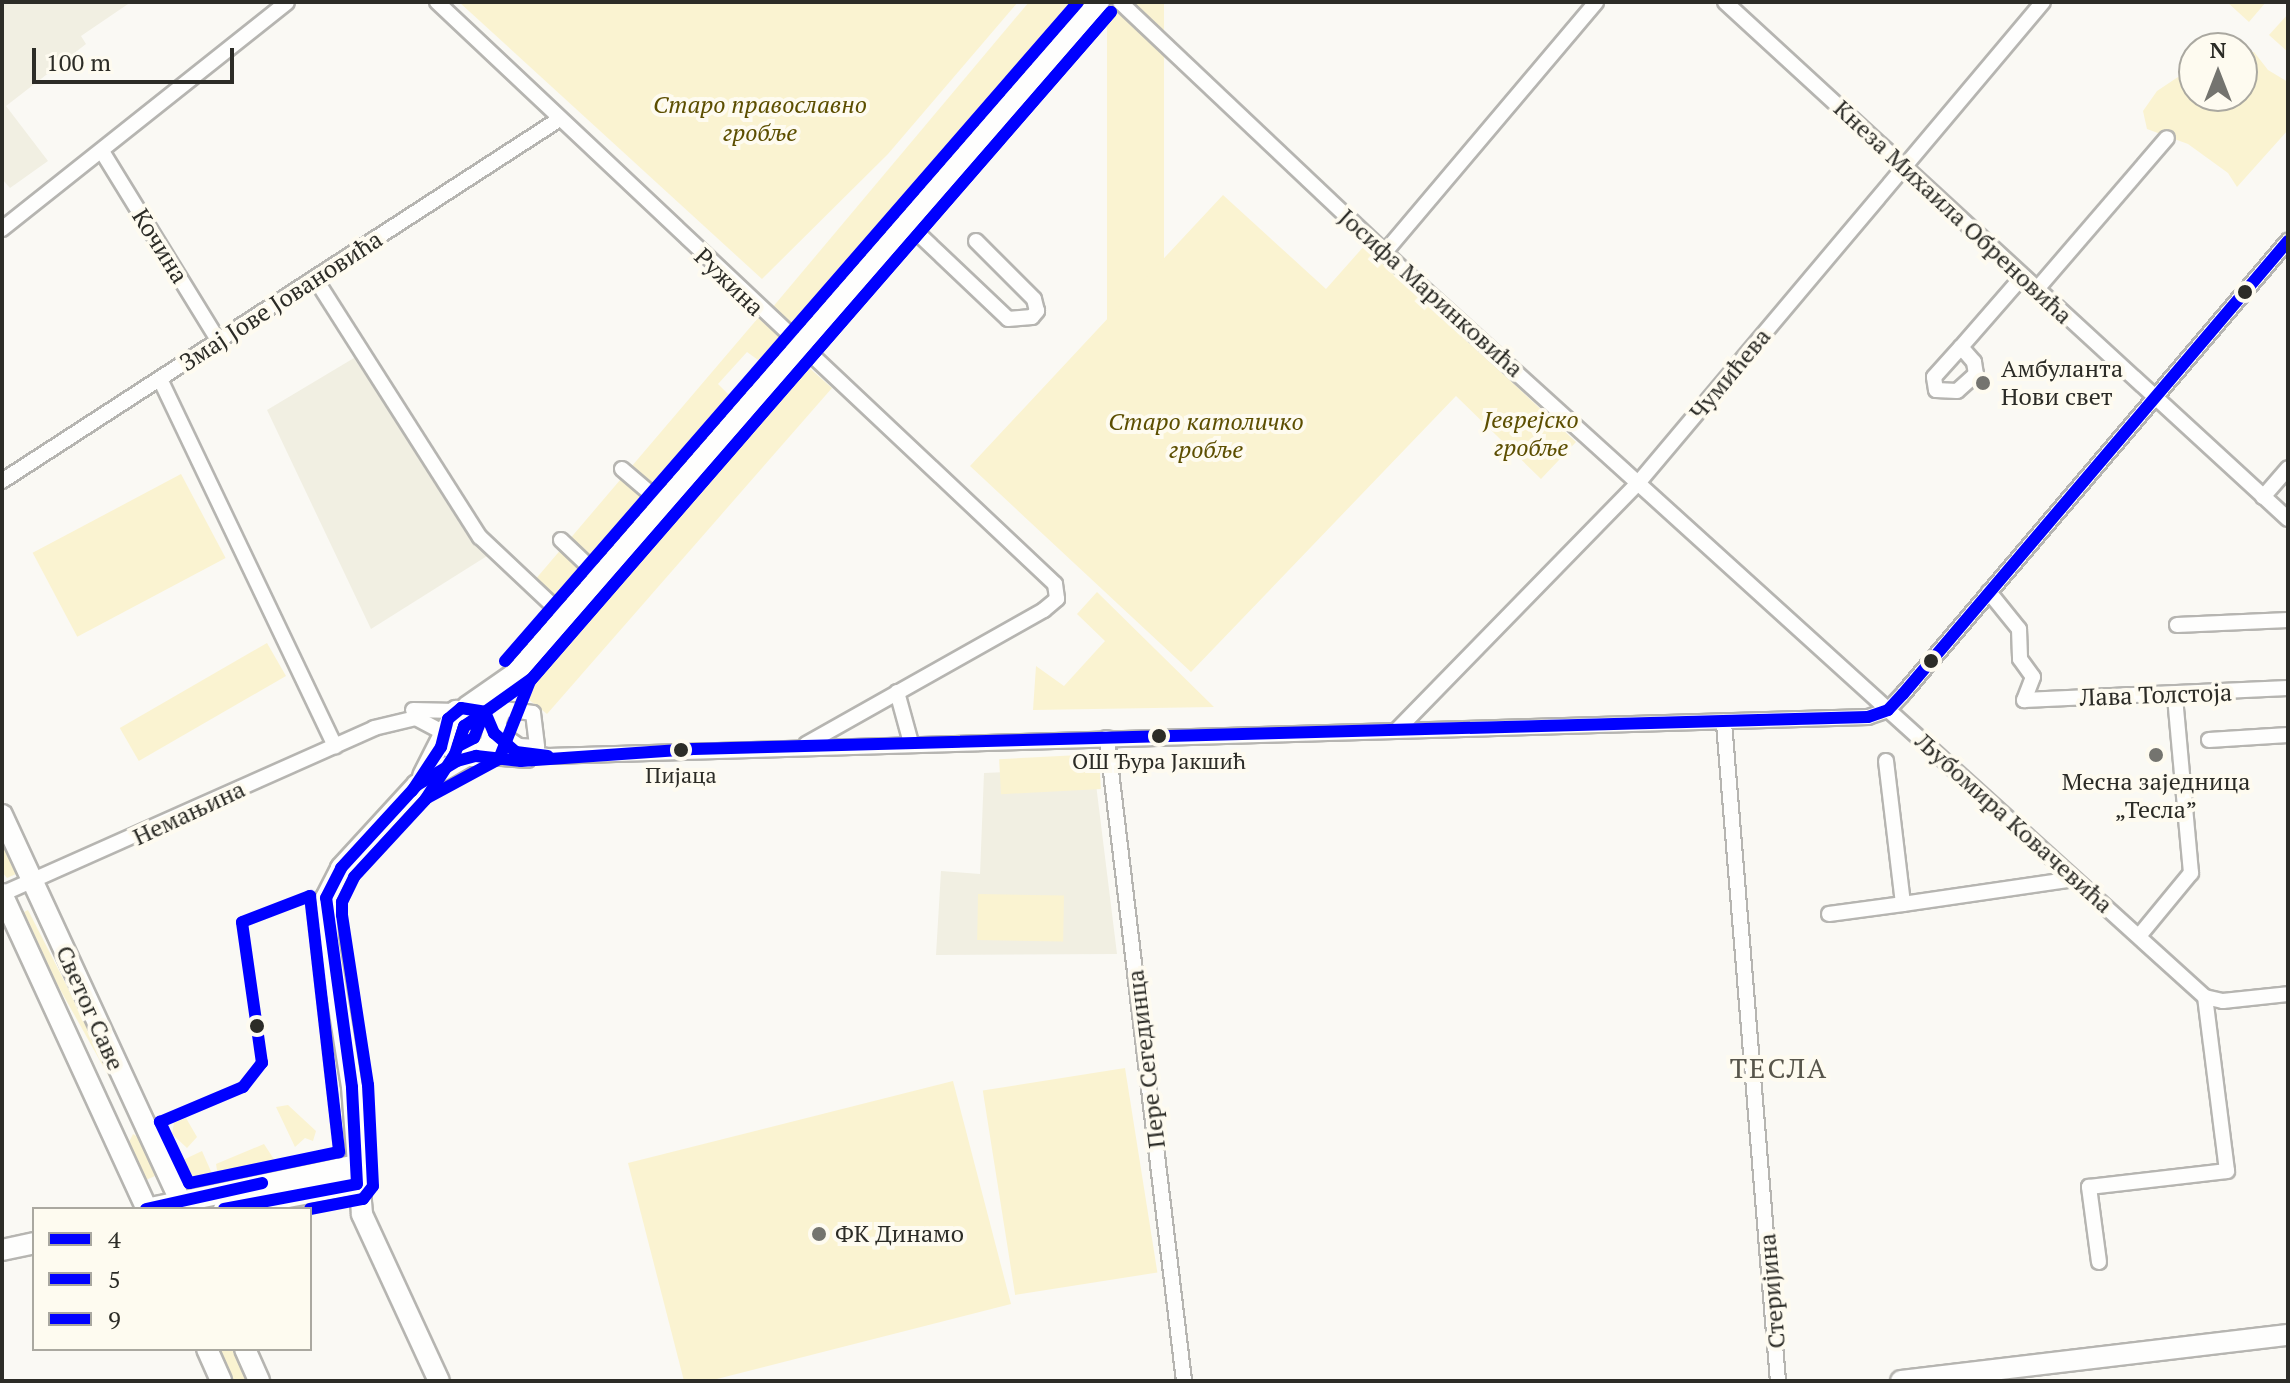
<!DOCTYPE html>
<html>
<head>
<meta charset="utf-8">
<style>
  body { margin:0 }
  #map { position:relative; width:2290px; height:1383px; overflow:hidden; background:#faf9f4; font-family:"PT Serif",serif }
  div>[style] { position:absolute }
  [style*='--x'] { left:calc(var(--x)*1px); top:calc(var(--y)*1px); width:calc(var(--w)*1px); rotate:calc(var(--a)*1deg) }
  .built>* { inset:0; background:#f1efe2 }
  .green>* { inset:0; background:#faf3d1; transform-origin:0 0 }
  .round { border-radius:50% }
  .roads { filter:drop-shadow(2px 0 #b6b5b1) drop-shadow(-2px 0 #b6b5b1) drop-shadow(0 2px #b6b5b1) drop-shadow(0 -2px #b6b5b1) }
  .street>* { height:14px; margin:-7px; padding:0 7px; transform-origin:7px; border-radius:7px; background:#fefefd }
  .secondary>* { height:20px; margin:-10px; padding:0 10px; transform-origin:10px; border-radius:10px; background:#fefefd }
  .bus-1>* { height:12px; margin:-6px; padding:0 6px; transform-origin:6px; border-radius:6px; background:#00f }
  .bus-2>* { height:12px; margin:-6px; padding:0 6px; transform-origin:6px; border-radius:6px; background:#00f }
  .bus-3>* { height:12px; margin:-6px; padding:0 6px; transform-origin:6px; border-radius:6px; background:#00f }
  .dots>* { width:22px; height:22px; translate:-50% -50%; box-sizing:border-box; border:4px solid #fefbf0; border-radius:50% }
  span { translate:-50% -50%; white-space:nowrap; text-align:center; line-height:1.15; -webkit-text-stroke:8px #fefbf0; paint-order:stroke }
  .bus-label { font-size:22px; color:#2c2c27 }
  .park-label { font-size:24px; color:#5c4e00; font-style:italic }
  .street-label { font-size:24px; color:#2c2c27 }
  .poi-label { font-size:24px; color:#2c2c27 }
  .left { translate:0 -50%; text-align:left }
  .quarter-label { font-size:28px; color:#57554b; letter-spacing:2px }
  .frame { position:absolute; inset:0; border:4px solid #2c2c27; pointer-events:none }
  .legend { position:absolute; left:32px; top:1207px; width:280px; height:144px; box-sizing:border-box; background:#fefbf0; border:2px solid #aaa8a0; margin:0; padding:10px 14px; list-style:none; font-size:24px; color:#2c2c27 }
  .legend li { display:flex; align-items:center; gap:16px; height:40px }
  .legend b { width:40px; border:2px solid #aaa8a0 }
  .north { position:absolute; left:2178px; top:32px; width:80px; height:80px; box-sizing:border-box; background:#fefbf0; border:2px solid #aaa8a0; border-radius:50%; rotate:0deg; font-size:22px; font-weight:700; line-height:32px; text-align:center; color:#2c2c27 }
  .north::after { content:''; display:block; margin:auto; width:28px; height:36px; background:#74746f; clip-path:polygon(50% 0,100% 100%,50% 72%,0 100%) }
  .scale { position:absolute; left:32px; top:48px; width:202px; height:36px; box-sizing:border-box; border:4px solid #2c2c27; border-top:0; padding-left:10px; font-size:24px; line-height:28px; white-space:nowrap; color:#2c2c27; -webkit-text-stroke:6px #fefbf0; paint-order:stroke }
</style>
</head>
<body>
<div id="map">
  <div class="built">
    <i style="clip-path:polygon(2px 2px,131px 2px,81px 36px,86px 44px,6px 106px,48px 161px,10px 188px,2px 179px)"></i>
    <i style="clip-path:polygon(354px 358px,487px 556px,371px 629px,267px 410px)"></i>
    <i style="clip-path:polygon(1094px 768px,1117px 954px,936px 955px,941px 871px,980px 874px,984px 773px)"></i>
  </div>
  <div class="green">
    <i style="clip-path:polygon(459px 2px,1018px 2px,888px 154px,762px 279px)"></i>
    <i style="clip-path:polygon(1029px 2px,1086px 2px,800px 334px,772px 308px)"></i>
    <i style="left:1107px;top:2px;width:57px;height:454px"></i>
    <i style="clip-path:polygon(2227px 2px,2266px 2px,2249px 22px)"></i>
    <i style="clip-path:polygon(2288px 14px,2288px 52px,2269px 35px)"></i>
    <i style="clip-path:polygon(2242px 52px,2254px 52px,2268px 70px,2288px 82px,2288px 130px,2237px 187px,2228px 173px,2188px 144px,2147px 129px,2143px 111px,2157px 91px,2178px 77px,2194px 88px,2194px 96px,2242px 96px)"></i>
    <i style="clip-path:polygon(1223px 195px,1326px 289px,1365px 245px,1576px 442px,1541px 479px,1456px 396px,1191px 672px,970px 466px)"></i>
    <i style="clip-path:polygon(758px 318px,791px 347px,772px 370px,747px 352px,718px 384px,739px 405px,565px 607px,534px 581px)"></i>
    <i style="clip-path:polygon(798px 358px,832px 388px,547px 714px,514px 688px,528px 667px)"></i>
    <i style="left:181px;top:474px;width:95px;height:168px;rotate:62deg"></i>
    <i style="clip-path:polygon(1097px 592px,1214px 707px,1033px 710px,1036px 666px,1064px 686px,1105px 641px,1077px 614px)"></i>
    <i style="left:267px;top:643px;width:38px;height:170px;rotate:60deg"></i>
    <i class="round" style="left:456px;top:719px;width:26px;height:26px"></i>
    <i style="left:1099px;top:754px;width:35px;height:100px;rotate:87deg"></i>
    <i style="clip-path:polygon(2px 839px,16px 874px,7px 878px,2px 872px)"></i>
    <i style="left:978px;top:894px;width:86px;height:46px;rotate:1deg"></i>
    <i style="clip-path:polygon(28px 910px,75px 1002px,117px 1091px,57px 984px,24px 912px)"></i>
    <i style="left:1125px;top:1068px;width:207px;height:144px;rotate:81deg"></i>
    <i style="clip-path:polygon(953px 1081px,1011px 1304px,709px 1381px,684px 1381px,628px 1163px)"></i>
    <i style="clip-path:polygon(288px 1105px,316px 1131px,313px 1141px,305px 1138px,295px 1147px,276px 1107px)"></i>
    <i style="clip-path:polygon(186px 1118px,197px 1137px,187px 1148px,172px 1134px,174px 1123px)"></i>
    <i style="clip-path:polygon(133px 1134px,138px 1137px,155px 1176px,146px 1180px,129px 1142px)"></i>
    <i style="clip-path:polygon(264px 1144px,279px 1167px,218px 1176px,216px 1164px)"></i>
    <i style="clip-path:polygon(202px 1151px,213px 1176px,196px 1182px,183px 1160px)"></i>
    <i style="clip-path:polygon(213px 1349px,234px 1349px,249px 1381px,227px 1381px)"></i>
  </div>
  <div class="roads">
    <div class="street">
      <i style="--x:437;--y:2;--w:849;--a:43.28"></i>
      <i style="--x:1055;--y:584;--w:15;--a:82"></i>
      <i style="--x:1057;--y:599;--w:17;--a:140"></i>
      <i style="--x:1044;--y:610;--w:273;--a:150.6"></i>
      <i style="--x:1120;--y:2;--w:406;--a:43.4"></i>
      <i style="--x:1415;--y:281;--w:1066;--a:42.19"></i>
      <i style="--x:2205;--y:997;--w:18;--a:13"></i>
      <i style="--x:2223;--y:1001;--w:65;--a:-6.1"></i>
      <i style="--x:1725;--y:2;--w:764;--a:42.56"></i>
      <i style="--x:103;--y:153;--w:220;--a:58.4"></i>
      <i style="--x:907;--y:223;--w:139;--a:43.5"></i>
      <i style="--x:1008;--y:319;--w:24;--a:-5"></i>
      <i style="--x:1032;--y:317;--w:8;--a:-50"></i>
      <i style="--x:1037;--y:311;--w:12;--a:-104"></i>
      <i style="--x:1034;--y:299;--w:82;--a:-135"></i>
      <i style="--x:2;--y:229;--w:364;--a:-38.5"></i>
      <i style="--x:1385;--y:252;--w:327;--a:-49.8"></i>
      <i style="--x:316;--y:280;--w:305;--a:57.5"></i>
      <i style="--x:480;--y:537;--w:117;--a:43.3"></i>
      <i style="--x:2037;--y:289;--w:199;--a:-49.3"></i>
      <i style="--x:1961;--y:347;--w:20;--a:49"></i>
      <i style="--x:1974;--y:362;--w:12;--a:81"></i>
      <i style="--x:1976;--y:374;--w:25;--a:138"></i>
      <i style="--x:1957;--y:391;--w:21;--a:-177"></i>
      <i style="--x:1936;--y:390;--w:13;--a:-99"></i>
      <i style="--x:1934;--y:377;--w:40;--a:-48"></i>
      <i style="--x:1961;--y:347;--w:94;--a:-48.9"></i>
      <i style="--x:160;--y:379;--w:407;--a:64.5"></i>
      <i style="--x:622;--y:469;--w:54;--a:40.5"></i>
      <i style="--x:2;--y:481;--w:663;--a:-32.99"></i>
      <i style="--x:2263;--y:497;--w:38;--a:-49"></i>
      <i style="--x:561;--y:540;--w:54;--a:43.5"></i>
      <i style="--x:1989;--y:592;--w:48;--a:51"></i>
      <i style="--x:2019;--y:629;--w:30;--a:88"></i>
      <i style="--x:2020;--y:659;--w:22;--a:54"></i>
      <i style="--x:2033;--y:677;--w:25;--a:111"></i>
      <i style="--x:2024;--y:700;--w:264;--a:-2.6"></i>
      <i style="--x:2177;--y:625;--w:111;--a:-2.6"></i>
      <i style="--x:897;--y:692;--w:53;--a:74.6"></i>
      <i style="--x:504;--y:709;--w:29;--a:8"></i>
      <i style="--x:533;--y:713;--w:34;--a:83"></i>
      <i style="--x:537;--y:747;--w:18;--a:-177"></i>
      <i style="--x:519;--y:746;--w:14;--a:-146"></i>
      <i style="--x:507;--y:738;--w:17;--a:-123"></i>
      <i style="--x:498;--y:724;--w:16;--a:-68"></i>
      <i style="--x:413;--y:710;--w:43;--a:1.3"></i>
      <i style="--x:1724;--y:723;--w:660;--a:85.31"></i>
      <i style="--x:1398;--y:729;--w:345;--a:-45.7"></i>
      <i style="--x:1639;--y:482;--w:627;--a:-49.91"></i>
      <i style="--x:494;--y:733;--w:29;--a:41"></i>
      <i style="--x:516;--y:752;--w:32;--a:7"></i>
      <i style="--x:548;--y:756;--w:1321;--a:-1.69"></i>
      <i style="--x:1868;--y:717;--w:21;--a:-19"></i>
      <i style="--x:1888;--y:710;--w:22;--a:-47"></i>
      <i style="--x:1903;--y:694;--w:595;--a:-49.64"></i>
      <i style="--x:1107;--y:738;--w:648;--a:83.17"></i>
      <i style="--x:2209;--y:740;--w:79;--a:-3.6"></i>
      <i style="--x:476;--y:756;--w:52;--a:4.4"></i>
      <i style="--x:1886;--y:761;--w:144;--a:83.2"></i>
      <i style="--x:1903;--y:904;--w:173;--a:-8.3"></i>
      <i style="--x:2;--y:894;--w:407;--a:-24"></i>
      <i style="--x:374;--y:728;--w:43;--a:-13.4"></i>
      <i style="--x:416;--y:718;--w:32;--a:28"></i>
      <i style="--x:1829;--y:914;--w:75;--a:-7.7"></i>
      <i style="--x:2139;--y:936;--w:82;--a:-50.5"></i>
      <i style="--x:2191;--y:873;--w:178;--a:-95.2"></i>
      <i style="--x:2099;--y:1262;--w:76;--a:-97.6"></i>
      <i style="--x:2089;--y:1187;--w:139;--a:-6.6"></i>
      <i style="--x:2227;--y:1171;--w:175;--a:-97.2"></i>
    </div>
    <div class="secondary">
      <i style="--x:467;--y:707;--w:60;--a:-34.8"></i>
      <i style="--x:516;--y:673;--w:889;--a:-49.01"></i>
      <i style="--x:423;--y:776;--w:73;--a:-63.1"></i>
      <i style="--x:456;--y:711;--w:25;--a:-2"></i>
      <i style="--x:481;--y:710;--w:22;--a:54"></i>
      <i style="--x:494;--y:728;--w:17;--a:103"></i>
      <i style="--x:490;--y:745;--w:21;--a:149"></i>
      <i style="--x:472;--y:756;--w:17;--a:-167"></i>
      <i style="--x:455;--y:752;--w:17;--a:-126"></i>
      <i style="--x:2;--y:815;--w:434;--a:65.2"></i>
      <i style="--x:2;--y:894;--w:347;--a:65.3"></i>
      <i style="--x:146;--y:1209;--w:215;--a:-11.8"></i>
      <i style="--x:224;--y:1209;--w:135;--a:-10.6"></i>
      <i style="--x:2;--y:1250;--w:33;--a:-12"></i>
      <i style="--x:207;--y:1349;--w:35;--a:66"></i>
      <i style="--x:245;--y:1349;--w:35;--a:66"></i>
      <i style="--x:439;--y:1381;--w:184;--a:-114.8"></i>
      <i style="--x:362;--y:1214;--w:127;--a:-94.5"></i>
      <i style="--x:352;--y:1087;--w:151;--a:-99.2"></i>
      <i style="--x:328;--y:938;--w:40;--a:-92.9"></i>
      <i style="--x:326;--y:898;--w:34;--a:-63"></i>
      <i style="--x:341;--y:868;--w:113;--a:-47.5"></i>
      <i style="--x:417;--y:785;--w:58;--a:-30.1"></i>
      <i style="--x:1901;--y:1381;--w:390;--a:-6.8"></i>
    </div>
  </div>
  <div class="bus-1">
    <i style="--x:412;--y:791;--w:53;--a:-56.6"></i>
    <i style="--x:441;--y:747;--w:29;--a:-76"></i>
    <i style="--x:448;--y:719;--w:17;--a:-40"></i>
    <i style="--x:461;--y:708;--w:24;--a:9"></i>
    <i style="--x:485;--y:712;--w:23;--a:67"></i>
    <i style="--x:494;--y:733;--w:29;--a:41"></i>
    <i style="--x:516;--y:752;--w:32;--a:7"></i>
    <i style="--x:146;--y:1209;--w:119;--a:-12.6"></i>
    <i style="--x:224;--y:1209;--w:135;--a:-10.6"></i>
    <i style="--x:357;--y:1184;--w:97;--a:-93"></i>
    <i style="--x:352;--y:1087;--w:191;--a:-97.8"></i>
    <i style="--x:326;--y:898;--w:34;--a:-63"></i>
    <i style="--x:341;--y:868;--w:113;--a:-47.5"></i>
    <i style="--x:417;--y:785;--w:47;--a:-31"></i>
    <i style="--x:457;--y:761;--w:20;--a:-15"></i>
    <i style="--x:476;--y:756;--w:45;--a:6.3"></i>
    <i style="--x:521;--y:761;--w:173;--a:-4"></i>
    <i style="--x:694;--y:749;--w:1174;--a:-1.56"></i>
    <i style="--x:1868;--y:717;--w:21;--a:-19"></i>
    <i style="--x:1888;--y:710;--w:22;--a:-47"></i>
    <i style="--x:1903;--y:694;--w:595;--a:-49.64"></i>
  </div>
  <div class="bus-2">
    <i style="--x:425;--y:800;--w:55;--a:-56.9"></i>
    <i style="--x:455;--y:754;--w:28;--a:-72"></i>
    <i style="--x:464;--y:727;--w:82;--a:-35.6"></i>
    <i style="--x:310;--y:1209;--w:54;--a:-10.7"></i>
    <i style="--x:363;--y:1199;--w:16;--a:-52"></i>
    <i style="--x:373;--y:1186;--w:101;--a:-92.8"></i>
    <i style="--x:368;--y:1085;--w:172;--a:-98.7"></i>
    <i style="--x:342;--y:915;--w:13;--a:-90"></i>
    <i style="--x:342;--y:902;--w:28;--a:-64"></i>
    <i style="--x:354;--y:877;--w:108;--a:-47.3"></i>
    <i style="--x:427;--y:798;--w:82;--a:-28.4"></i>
    <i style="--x:499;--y:759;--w:84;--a:-68.3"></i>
    <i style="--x:530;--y:681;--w:886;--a:-49.03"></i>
  </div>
  <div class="bus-3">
    <i style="--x:505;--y:661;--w:873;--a:-48.99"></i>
    <i style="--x:530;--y:681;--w:886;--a:-49.03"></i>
    <i style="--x:484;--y:713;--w:27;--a:112"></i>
    <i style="--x:474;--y:738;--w:18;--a:153"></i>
    <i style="--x:458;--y:746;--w:21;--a:-73"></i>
    <i style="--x:464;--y:726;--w:24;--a:-33"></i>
    <i style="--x:310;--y:896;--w:258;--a:83.5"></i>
    <i style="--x:339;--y:1152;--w:153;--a:168.3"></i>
    <i style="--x:189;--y:1183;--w:68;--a:-115.4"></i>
    <i style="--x:160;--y:1122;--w:90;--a:-22.9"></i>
    <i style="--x:243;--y:1087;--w:31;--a:-52"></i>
    <i style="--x:262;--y:1063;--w:142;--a:-98.1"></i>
    <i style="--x:242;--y:922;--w:73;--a:-20.9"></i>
  </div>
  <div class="dots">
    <i style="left:2245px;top:292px;background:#2c2c27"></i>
    <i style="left:1983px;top:383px;background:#74746f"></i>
    <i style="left:1931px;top:661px;background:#2c2c27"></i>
    <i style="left:1159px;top:736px;background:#2c2c27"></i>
    <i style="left:681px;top:750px;background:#2c2c27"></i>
    <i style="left:2156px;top:755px;background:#74746f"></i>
    <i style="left:257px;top:1026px;background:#2c2c27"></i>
    <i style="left:819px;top:1234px;background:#74746f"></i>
  </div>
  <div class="bus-label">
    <span style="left:1159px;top:761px">ОШ Ђура Јакшић</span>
    <span style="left:681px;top:775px">Пијаца</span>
  </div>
  <div class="park-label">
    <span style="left:760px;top:119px">Старо православно<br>гробље</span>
    <span style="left:1531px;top:434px">Јеврејско<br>гробље</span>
    <span style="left:1206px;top:436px">Старо католичко<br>гробље</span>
  </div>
  <div class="street-label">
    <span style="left:1953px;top:212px;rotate:43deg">Кнеза Михаила Обреновића</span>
    <span style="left:160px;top:246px;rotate:58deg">Кочина</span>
    <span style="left:729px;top:282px;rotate:44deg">Ружина</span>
    <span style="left:1431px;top:293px;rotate:42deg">Јосифа Маринковића</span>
    <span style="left:281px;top:301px;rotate:-33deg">Змај Јове Јовановића</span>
    <span style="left:1730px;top:374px;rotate:-50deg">Чумићева</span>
    <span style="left:2156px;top:695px;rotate:-2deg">Лава Толстоја</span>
    <span style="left:189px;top:813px;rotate:-25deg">Немањина</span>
    <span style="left:2014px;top:823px;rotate:42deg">Љубомира Ковачевића</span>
    <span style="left:90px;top:1008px;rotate:66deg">Светог Саве</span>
    <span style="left:1146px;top:1059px;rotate:-97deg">Пере Сегединца</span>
    <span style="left:1772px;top:1291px;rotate:-95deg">Стеријина</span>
  </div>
  <div class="poi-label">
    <span class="left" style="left:2001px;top:383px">Амбуланта<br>Нови свет</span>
    <span style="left:2156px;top:796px">Месна заједница<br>„Тесла”</span>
    <span class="left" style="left:835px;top:1234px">ФК Динамо</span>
  </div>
  <div class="quarter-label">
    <span style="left:1779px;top:1068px">ТЕСЛА</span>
  </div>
  <div class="frame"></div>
  <ul class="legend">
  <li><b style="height:10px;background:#00f"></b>4</li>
  <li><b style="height:10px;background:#00f"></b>5</li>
  <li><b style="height:10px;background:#00f"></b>9</li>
  </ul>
  <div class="north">N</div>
  <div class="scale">100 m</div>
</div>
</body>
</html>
